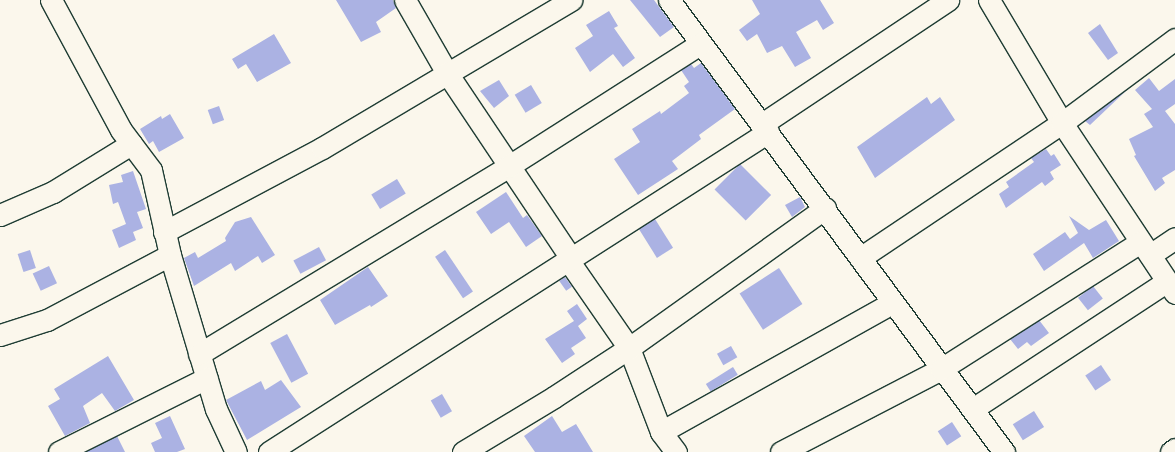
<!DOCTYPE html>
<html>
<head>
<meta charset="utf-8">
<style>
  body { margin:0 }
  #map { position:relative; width:1175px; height:452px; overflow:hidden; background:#fbf7ec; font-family:"Patrick Hand",sans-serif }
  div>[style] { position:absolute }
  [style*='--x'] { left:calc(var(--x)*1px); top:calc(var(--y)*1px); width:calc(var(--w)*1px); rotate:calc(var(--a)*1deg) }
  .building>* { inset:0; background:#abb2e3; transform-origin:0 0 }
  .roads { filter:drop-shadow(1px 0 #1f3d34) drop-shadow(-1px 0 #1f3d34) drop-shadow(0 1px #1f3d34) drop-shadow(0 -1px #1f3d34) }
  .minor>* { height:21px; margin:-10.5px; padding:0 10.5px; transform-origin:10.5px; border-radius:10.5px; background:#fbf7ec }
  span { translate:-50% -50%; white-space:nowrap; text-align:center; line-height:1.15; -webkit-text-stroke:3.5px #fbf7ec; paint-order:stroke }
</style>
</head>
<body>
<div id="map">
  <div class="building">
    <i style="clip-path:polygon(336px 0,393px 0,396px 8px,376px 22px,381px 32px,361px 42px)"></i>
    <i style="clip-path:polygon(630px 0,654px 0,674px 27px,660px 37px)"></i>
    <i style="clip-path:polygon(752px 0,820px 0,834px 23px,823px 30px,817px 20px,796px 32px,811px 58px,795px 67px,782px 46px,767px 53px,757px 34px,747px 41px,739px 30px,760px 14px)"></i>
    <i style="clip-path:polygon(609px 11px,618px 26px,614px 28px,635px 58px,623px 67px,613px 54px,590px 72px,575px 48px,593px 36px,586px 25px)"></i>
    <i style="clip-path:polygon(1100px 24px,1118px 53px,1108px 60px,1088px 33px)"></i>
    <i style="clip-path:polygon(274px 34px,291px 63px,257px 82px,246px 64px,238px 69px,232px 59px)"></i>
    <i style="clip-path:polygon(701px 63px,735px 109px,699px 135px,701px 139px,672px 161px,678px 169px,638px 195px,614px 159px,640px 142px,632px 129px,660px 111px,661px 114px,689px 93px,684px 86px,689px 82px,681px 70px,691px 64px,694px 68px)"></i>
    <i style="clip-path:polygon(1149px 78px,1159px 91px,1175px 79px,1175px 104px,1165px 111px,1175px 124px,1175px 170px,1162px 178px,1165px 183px,1155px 191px,1134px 156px,1136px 155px,1129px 139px,1153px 127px,1144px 114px,1152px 109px,1135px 90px)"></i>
    <i style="clip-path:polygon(499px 80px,509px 96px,494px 108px,480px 91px)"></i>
    <i style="left:531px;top:85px;width:21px;height:19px;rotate:59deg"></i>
    <i style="clip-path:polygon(1128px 89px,1090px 125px,1085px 121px)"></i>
    <i style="clip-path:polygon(927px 97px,931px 104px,940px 97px,955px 120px,875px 178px,857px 147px)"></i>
    <i style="left:219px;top:106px;width:15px;height:12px;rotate:70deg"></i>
    <i style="clip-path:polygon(170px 114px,184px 138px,159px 152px,153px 141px,149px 144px,140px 129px,161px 116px,162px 119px)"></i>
    <i style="clip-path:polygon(1046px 149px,1051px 156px,1054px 154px,1061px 165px,1050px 172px,1054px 179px,1045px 186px,1042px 182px,1006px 208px,999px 194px,1009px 187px,1006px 182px,1034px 162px,1031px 158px)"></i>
    <i style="left:740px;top:164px;width:44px;height:36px;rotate:45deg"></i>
    <i style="clip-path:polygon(133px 171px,146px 209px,137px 212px,143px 228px,133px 232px,136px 240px,119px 248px,112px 230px,126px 224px,118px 202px,113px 204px,109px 185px,123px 182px,121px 175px)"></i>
    <i style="left:397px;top:179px;width:17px;height:30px;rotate:59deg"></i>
    <i style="clip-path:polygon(506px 192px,523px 218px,527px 215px,542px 236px,526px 247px,509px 222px,491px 234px,476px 212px)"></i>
    <i style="clip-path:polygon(800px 197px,805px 207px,792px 217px,785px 205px)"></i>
    <i style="clip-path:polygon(1069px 216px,1089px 230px,1106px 220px,1119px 241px,1093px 258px,1084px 243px,1044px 271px,1033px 254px,1065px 232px,1070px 239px,1078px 233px)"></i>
    <i style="clip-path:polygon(251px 217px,275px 255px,262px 263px,258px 256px,235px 271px,231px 263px,194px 286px,184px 258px,195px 252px,198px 258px,226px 241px,225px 238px,235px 222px)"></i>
    <i style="left:655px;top:219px;width:34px;height:19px;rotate:58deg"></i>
    <i style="left:319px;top:247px;width:15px;height:29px;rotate:62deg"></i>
    <i style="left:30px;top:250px;width:19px;height:13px;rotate:72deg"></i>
    <i style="left:445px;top:250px;width:50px;height:12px;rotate:56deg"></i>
    <i style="left:49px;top:266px;width:19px;height:18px;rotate:65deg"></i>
    <i style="clip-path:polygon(368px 267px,388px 296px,371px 307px,370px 305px,335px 325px,320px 300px)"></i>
    <i style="left:779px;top:268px;width:43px;height:47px;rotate:57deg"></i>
    <i style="left:565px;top:277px;width:12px;height:7px;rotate:55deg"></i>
    <i style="left:1093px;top:286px;width:16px;height:19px;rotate:52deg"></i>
    <i style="clip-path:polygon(577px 304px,587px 319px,578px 326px,586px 338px,571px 348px,575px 354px,562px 363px,545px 339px,574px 321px,567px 311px)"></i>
    <i style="clip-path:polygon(1039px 320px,1049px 333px,1031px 346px,1027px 342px,1018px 349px,1010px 339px)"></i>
    <i style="left:287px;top:334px;width:45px;height:19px;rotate:62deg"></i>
    <i style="left:731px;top:346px;width:13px;height:16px;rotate:61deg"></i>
    <i style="clip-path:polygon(108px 356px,134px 400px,115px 411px,102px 393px,83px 406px,90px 423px,65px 436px,48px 406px,60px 399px,54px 389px)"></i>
    <i style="left:1101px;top:365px;width:18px;height:19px;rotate:56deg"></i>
    <i style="left:733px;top:367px;width:9px;height:32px;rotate:58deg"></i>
    <i style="clip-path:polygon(281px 380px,301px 407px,247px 440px,226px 400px,261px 381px,265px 390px)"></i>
    <i style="left:442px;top:394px;width:20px;height:13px;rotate:60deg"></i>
    <i style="left:1034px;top:411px;width:19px;height:25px;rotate:58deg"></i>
    <i style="clip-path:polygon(170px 416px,185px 449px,177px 452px,155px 452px,151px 443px,162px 438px,155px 423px)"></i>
    <i style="clip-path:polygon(552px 416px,562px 432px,576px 424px,593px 452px,535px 452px,524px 436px)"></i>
    <i style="left:952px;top:422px;width:17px;height:17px;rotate:57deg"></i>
    <i style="clip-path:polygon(117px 436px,125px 452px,86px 452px)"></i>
  </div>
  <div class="roads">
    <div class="minor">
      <i style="--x:51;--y:0;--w:148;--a:61.7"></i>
      <i style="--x:121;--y:130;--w:50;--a:53.1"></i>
      <i style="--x:151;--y:170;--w:87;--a:77.4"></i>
      <i style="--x:170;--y:255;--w:161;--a:73.4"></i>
      <i style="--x:216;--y:409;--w:47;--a:65.1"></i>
      <i style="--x:405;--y:0;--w:84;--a:60.1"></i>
      <i style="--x:447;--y:73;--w:221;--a:56.2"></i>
      <i style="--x:669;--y:0;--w:563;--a:53.46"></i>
      <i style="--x:989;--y:0;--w:143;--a:59.3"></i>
      <i style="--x:1062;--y:123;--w:204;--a:56.4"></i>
      <i style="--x:762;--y:124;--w:224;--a:-33.7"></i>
      <i style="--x:0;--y:215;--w:58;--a:-23.5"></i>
      <i style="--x:53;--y:192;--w:92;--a:-31.6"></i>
      <i style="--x:164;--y:232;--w:179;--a:-28"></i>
      <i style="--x:322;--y:148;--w:290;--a:-30.7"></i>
      <i style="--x:1150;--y:255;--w:30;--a:-34"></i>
      <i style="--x:860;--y:258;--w:243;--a:-33.8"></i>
      <i style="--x:1062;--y:123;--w:141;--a:-36.6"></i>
      <i style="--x:568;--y:260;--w:107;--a:55.3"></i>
      <i style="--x:629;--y:348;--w:90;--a:69.1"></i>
      <i style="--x:661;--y:432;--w:25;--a:53"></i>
      <i style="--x:0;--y:335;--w:49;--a:-17.7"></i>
      <i style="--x:47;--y:320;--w:139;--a:-27.9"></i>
      <i style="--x:199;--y:354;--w:363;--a:-31.2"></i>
      <i style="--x:509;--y:166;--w:227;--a:-32.6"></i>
      <i style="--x:974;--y:408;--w:231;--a:-33.3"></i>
      <i style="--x:661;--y:432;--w:265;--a:-29.2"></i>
      <i style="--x:59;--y:452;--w:165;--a:-26.6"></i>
      <i style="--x:269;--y:452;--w:593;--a:-32.67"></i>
      <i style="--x:463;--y:452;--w:106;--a:-31.1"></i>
      <i style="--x:554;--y:397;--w:90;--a:-33.2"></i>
      <i style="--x:629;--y:348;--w:241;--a:-35.5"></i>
      <i style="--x:781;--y:452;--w:180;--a:-27.4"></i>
      <i style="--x:941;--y:369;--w:236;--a:-32.5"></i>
      <i style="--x:1171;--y:452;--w:5;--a:-37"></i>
    </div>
  </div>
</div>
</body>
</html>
